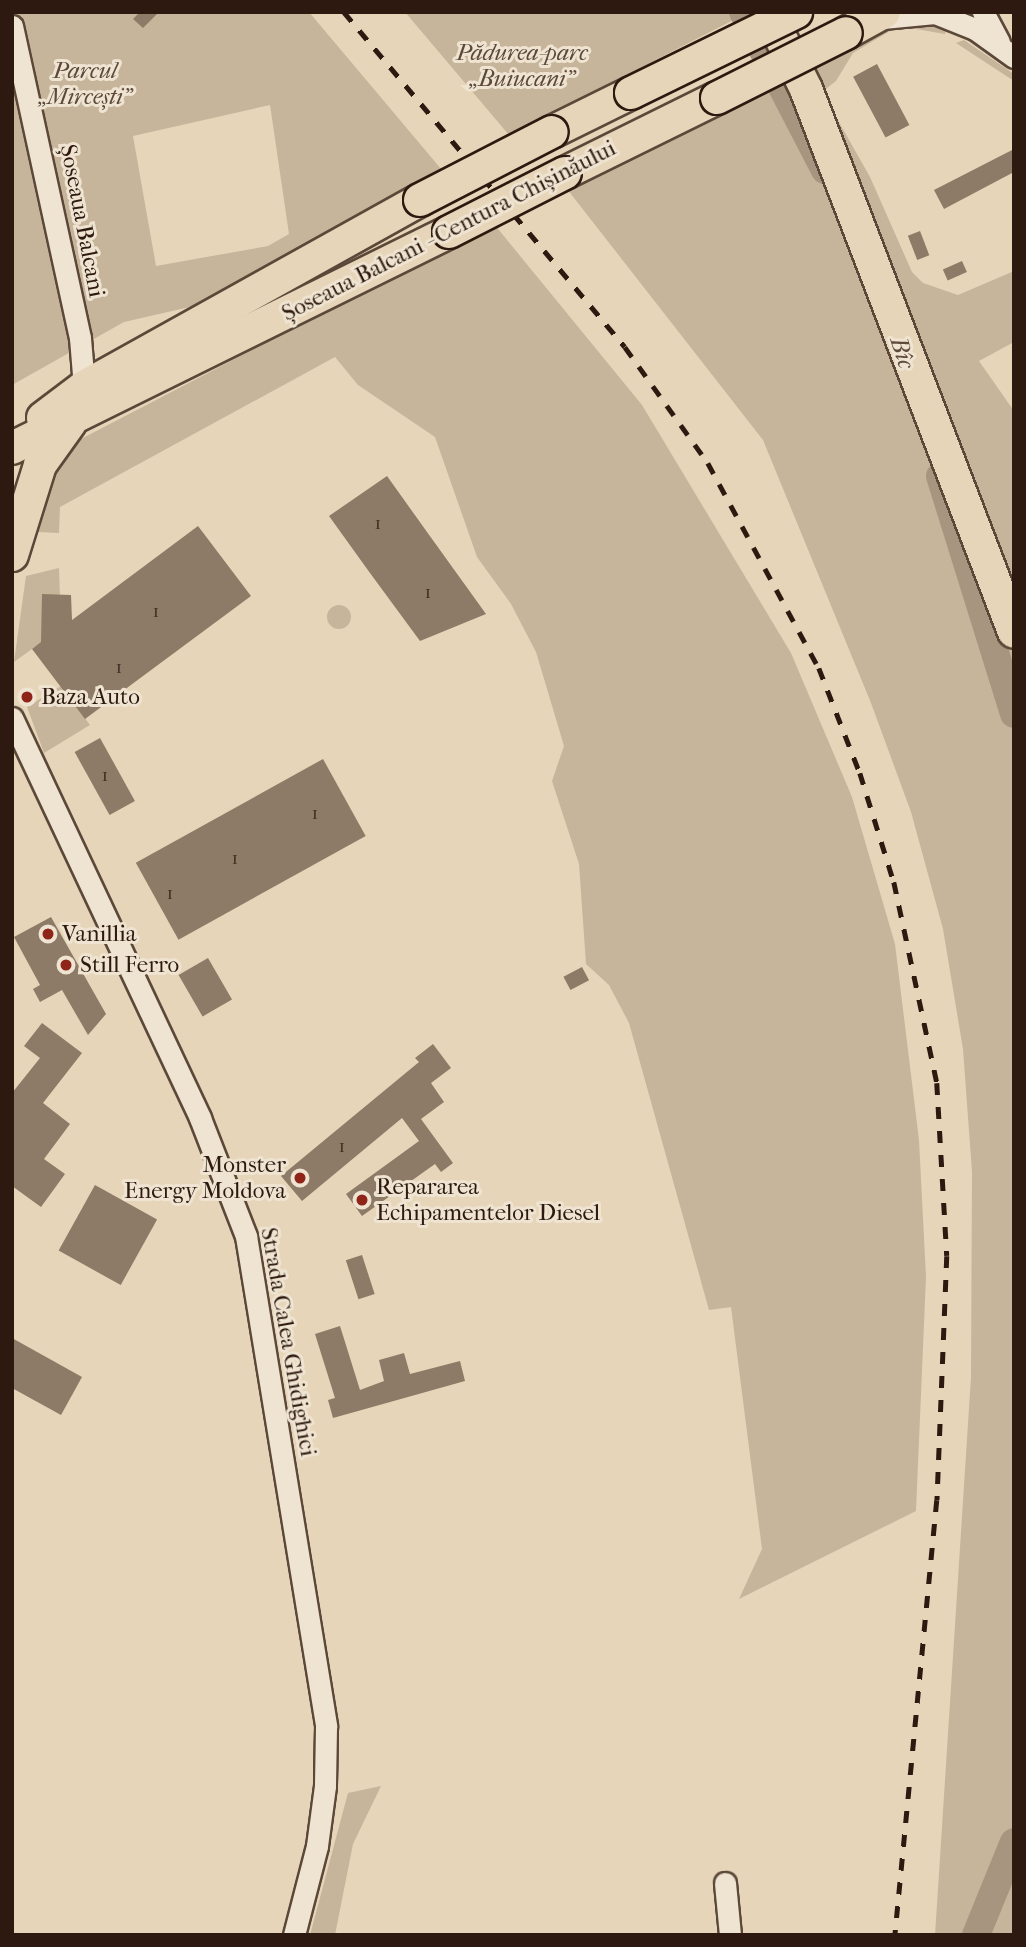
<!DOCTYPE html>
<html>
<head>
<meta charset="utf-8">
<style>
  body { margin:0 }
  #map { position:relative; width:1026px; height:1947px; overflow:hidden; background:#e6d5b8; font-family:"IM FELL French Canon",serif }
  div>[style] { position:absolute }
  [style*='--x'] { left:calc(var(--x)*1px); top:calc(var(--y)*1px); width:calc(var(--w)*1px); rotate:calc(var(--a)*1deg) }
  .green>* { inset:0; background:#c7b59b }
  .round { border-radius:50% }
  .river>* { height:28px; margin:-14px; padding:0 14px; transform-origin:14px; border-radius:14px; background:#a7957f }
  .building>* { inset:0; background:#8d7b67; transform-origin:0 0 }
  .roads { filter:drop-shadow(2px 0 #5b4839) drop-shadow(-2px 0 #5b4839) drop-shadow(0 2px #5b4839) drop-shadow(0 -2px #5b4839) }
  .minor>* { height:21px; margin:-10.5px; padding:0 10.5px; transform-origin:10.5px; border-radius:10.5px; background:#efe4d1 }
  .highway>* { height:32px; margin:-16px; padding:0 16px; transform-origin:16px; border-radius:16px; background:#e6d5b8 }
  .rail>* { height:4.5px; margin-top:-2.25px; transform-origin:0; background:repeating-linear-gradient(90deg,#2d190f 0 12px,transparent 0 24px) }
  .bridges { filter:drop-shadow(2px 0 #2d190f) drop-shadow(-2px 0 #2d190f) drop-shadow(0 2px #2d190f) drop-shadow(0 -2px #2d190f) }
  .highway-bridge>* { height:32px; margin:-16px; padding:0 16px; transform-origin:16px; border-radius:16px; background:#e6d5b8 }
  .dots>* { width:19px; height:19px; translate:-50% -50%; box-sizing:border-box; border:4px solid #efe4d1; border-radius:50% }
  span { translate:-50% -50%; white-space:nowrap; text-align:center; line-height:1.15; -webkit-text-stroke:6px #efe4d1; paint-order:stroke }
  .number-label { font-size:19px; color:#453225 }
  .number-label span { -webkit-text-stroke-width:0 }
  .park-label { font-size:23px; color:#5b4839; font-style:italic }
  .street-label { font-size:23px; color:#2d190f }
  .poi-label { font-size:23px; color:#2d190f }
  .left { translate:0 -50%; text-align:left }
  .right { translate:-100% -50%; text-align:right }
  .water-label { font-size:24px; color:#5e4b3c; font-style:italic }
  .frame { position:absolute; inset:0; border:14px solid #2d190f; pointer-events:none }
</style>
</head>
<body>
<div id="map">
  <div class="green">
    <i style="clip-path:polygon(evenodd,12px 12px,309px 12px,447px 176px,229px 298px,124px 322px,12px 385px,12px 12px,270px 105px,289px 234px,268px 246px,156px 266px,133px 136px,270px 105px)"></i>
    <i style="clip-path:polygon(405px 12px,749px 12px,509px 135px)"></i>
    <i style="clip-path:polygon(924px 23px,946px 30px,945px 34px,910px 28px,890px 31px,853px 53px,836px 81px,822px 92px,870px 177px,912px 272px,923px 283px,958px 295px,1014px 271px,1014px 342px,979px 361px,1014px 411px,1014px 1935px,935px 1935px,971px 1377px,972px 1172px,963px 1049px,943px 929px,911px 812px,871px 703px,763px 440px,567px 189px,887px 27px)"></i>
    <i style="clip-path:polygon(964px 40px,1014px 74px,1014px 81px,956px 43px)"></i>
    <i style="clip-path:polygon(494px 224px,642px 405px,791px 653px,852px 797px,895px 944px,919px 1140px,926px 1277px,916px 1511px,739px 1599px,762px 1549px,731px 1307px,709px 1310px,629px 1023px,609px 985px,586px 964px,579px 864px,552px 781px,564px 746px,536px 652px,511px 604px,477px 557px,435px 437px,358px 385px,335px 357px,60px 507px,59px 533px,38px 532px,53px 477px,81px 439px)"></i>
    <i style="clip-path:polygon(59px 568px,61px 628px,14px 662px,26px 576px)"></i>
    <i class="round" style="left:327px;top:605px;width:24px;height:24px"></i>
    <i style="clip-path:polygon(61px 686px,90px 725px,44px 753px,27px 707px)"></i>
    <i style="clip-path:polygon(381px 1786px,353px 1844px,335px 1935px,310px 1935px,348px 1793px)"></i>
  </div>
  <div class="river">
    <i style="--x:743;--y:12;--w:178;--a:62.6"></i>
    <i style="--x:940;--y:476;--w:249;--a:72.7"></i>
    <i style="--x:976;--y:1935;--w:100;--a:-67.8"></i>
  </div>
  <div class="building">
    <i style="clip-path:polygon(140px 12px,159px 12px,143px 28px,133px 19px)"></i>
    <i style="left:877px;top:64px;width:69px;height:27px;rotate:62deg"></i>
    <i style="clip-path:polygon(1014px 149px,1014px 172px,944px 209px,934px 190px)"></i>
    <i style="left:920px;top:231px;width:26px;height:13px;rotate:69deg"></i>
    <i style="left:962px;top:261px;width:12px;height:21px;rotate:66deg"></i>
    <i style="clip-path:polygon(387px 476px,427px 532px,486px 614px,420px 641px,370px 573px,329px 516px)"></i>
    <i style="clip-path:polygon(198px 526px,251px 596px,85px 719px,32px 649px,41px 642px,42px 594px,71px 595px,72px 620px)"></i>
    <i style="left:100px;top:738px;width:72px;height:29px;rotate:61deg"></i>
    <i style="left:323px;top:759px;width:88px;height:214px;rotate:61deg"></i>
    <i style="clip-path:polygon(51px 917px,106px 1014px,88px 1035px,62px 990px,40px 1002px,33px 989px,40px 985px,14px 937px)"></i>
    <i style="left:208px;top:958px;width:48px;height:34px;rotate:60deg"></i>
    <i style="left:582px;top:967px;width:15px;height:21px;rotate:62deg"></i>
    <i style="clip-path:polygon(42px 1023px,82px 1053px,43px 1103px,70px 1124px,44px 1159px,65px 1174px,41px 1207px,12px 1186px,12px 1093px,40px 1058px,24px 1046px)"></i>
    <i style="clip-path:polygon(433px 1044px,451px 1068px,431px 1083px,444px 1102px,421px 1119px,453px 1163px,441px 1172px,435px 1164px,362px 1216px,346px 1194px,419px 1141px,402px 1118px,302px 1201px,281px 1176px,419px 1062px,415px 1058px)"></i>
    <i style="left:95px;top:1185px;width:71px;height:75px;rotate:29deg"></i>
    <i style="left:362px;top:1255px;width:41px;height:17px;rotate:72deg"></i>
    <i style="clip-path:polygon(340px 1326px,360px 1390px,384px 1381px,379px 1360px,404px 1353px,410px 1374px,460px 1361px,465px 1381px,333px 1418px,328px 1400px,335px 1398px,315px 1334px)"></i>
    <i style="clip-path:polygon(12px 1338px,82px 1377px,61px 1415px,12px 1388px)"></i>
  </div>
  <div class="roads">
    <div class="minor">
      <i style="--x:983;--y:12;--w:34;--a:62"></i>
      <i style="--x:872;--y:19;--w:63;--a:-5.4"></i>
      <i style="--x:935;--y:13;--w:43;--a:21.8"></i>
      <i style="--x:975;--y:29;--w:48;--a:35.7"></i>
      <i style="--x:12;--y:26;--w:319;--a:77.7"></i>
      <i style="--x:80;--y:338;--w:49;--a:85.3"></i>
      <i style="--x:12;--y:718;--w:442;--a:64.8"></i>
      <i style="--x:200;--y:1118;--w:127;--a:68.7"></i>
      <i style="--x:246;--y:1236;--w:497;--a:80.7"></i>
      <i style="--x:326;--y:1727;--w:59;--a:91"></i>
      <i style="--x:325;--y:1786;--w:61;--a:97.6"></i>
      <i style="--x:317;--y:1846;--w:92;--a:104.5"></i>
      <i style="--x:725;--y:1883;--w:52;--a:84.5"></i>
    </div>
    <div class="highway">
      <i style="--x:768;--y:12;--w:86;--a:63.7"></i>
      <i style="--x:806;--y:89;--w:581;--a:69.04"></i>
      <i style="--x:846;--y:33;--w:43;--a:-28.9"></i>
      <i style="--x:552;--y:132;--w:88;--a:-26.3"></i>
      <i style="--x:565;--y:173;--w:169;--a:-26.3"></i>
      <i style="--x:43;--y:418;--w:51;--a:-37.1"></i>
      <i style="--x:84;--y:387;--w:385;--a:-29.1"></i>
      <i style="--x:12;--y:448;--w:487;--a:-26.3"></i>
      <i style="--x:12;--y:555;--w:94;--a:-72.7"></i>
      <i style="--x:40;--y:465;--w:52;--a:-54.5"></i>
    </div>
  </div>
  <div class="rail">
    <i style="--x:344;--y:12;--w:437;--a:50"></i>
    <i style="--x:625;--y:347;--w:143;--a:54.4"></i>
    <i style="--x:708;--y:463;--w:233;--a:61.6"></i>
    <i style="--x:819;--y:668;--w:113;--a:68.7"></i>
    <i style="--x:860;--y:773;--w:114;--a:72.7"></i>
    <i style="--x:894;--y:882;--w:206;--a:77.9"></i>
    <i style="--x:937;--y:1083;--w:173;--a:86.7"></i>
    <i style="--x:947;--y:1256;--w:244;--a:92.3"></i>
    <i style="--x:937;--y:1500;--w:437;--a:95.5"></i>
  </div>
  <div class="bridges">
    <div class="highway-bridge">
      <i style="--x:631;--y:93;--w:184;--a:-26.1"></i>
      <i style="--x:717;--y:98;--w:144;--a:-26.7"></i>
      <i style="--x:420;--y:200;--w:148;--a:-27.3"></i>
      <i style="--x:449;--y:232;--w:130;--a:-27"></i>
    </div>
  </div>
  <div class="dots">
    <i style="left:27px;top:697px;background:#8f2418"></i>
    <i style="left:48px;top:934px;background:#8f2418"></i>
    <i style="left:66px;top:965px;background:#8f2418"></i>
    <i style="left:300px;top:1178px;background:#8f2418"></i>
    <i style="left:362px;top:1200px;background:#8f2418"></i>
  </div>
  <div class="number-label">
    <span style="left:378px;top:524px">1</span>
    <span style="left:428px;top:593px">1</span>
    <span style="left:156px;top:612px">1</span>
    <span style="left:119px;top:668px">1</span>
    <span style="left:105px;top:776px">1</span>
    <span style="left:315px;top:814px">1</span>
    <span style="left:235px;top:859px">1</span>
    <span style="left:170px;top:894px">1</span>
    <span style="left:342px;top:1147px">1</span>
  </div>
  <div class="park-label">
    <span style="left:522px;top:66px">Pădurea-parc<br>„Buiucani”</span>
    <span style="left:85px;top:84px">Parcul<br>„Mircești”</span>
  </div>
  <div class="street-label">
    <span style="left:82px;top:221px;rotate:79deg">Șoseaua Balcani</span>
    <span style="left:449px;top:231px;rotate:-27deg">Șoseaua Balcani - Centura Chișinăului</span>
    <span style="left:288px;top:1342px;rotate:80deg">Strada Calea Ghidighici</span>
  </div>
  <div class="poi-label">
    <span class="left" style="left:41px;top:697px">Baza Auto</span>
    <span class="left" style="left:62px;top:934px">Vanillia</span>
    <span class="left" style="left:80px;top:965px">Still Ferro</span>
    <span class="right" style="left:286px;top:1178px">Monster<br>Energy Moldova</span>
    <span class="left" style="left:376px;top:1200px">Repararea<br>Echipamentelor Diesel</span>
  </div>
  <div class="water-label">
    <span style="left:902px;top:353px;rotate:72deg">Bîc</span>
  </div>
  <div class="frame"></div>
</div>
</body>
</html>
